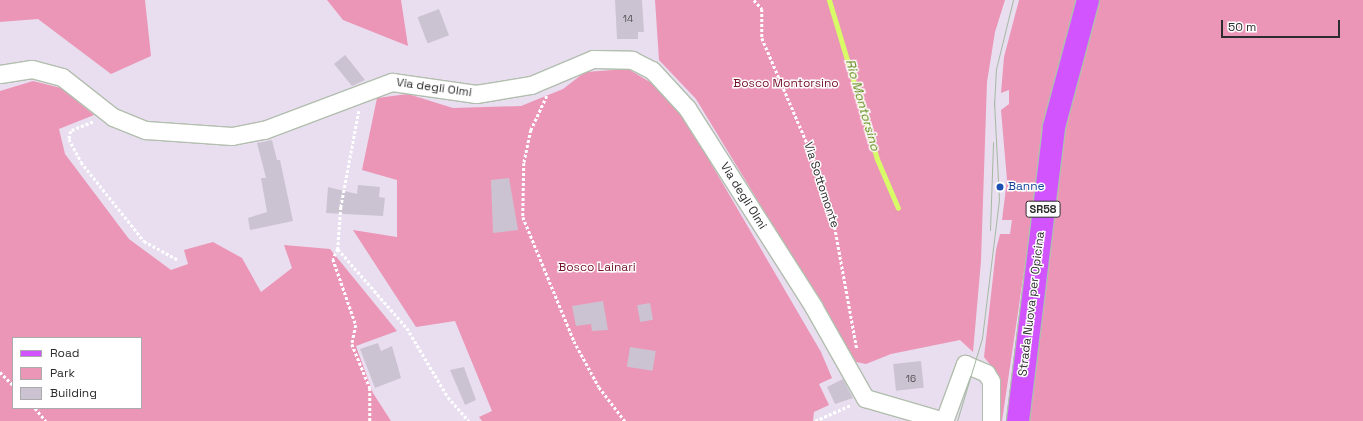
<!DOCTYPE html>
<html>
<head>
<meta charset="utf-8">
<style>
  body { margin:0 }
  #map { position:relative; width:1363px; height:421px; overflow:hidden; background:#e8def0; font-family:"Space Grotesk",sans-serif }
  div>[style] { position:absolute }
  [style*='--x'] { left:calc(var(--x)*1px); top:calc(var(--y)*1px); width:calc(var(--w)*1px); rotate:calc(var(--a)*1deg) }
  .green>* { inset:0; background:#eb96b6 }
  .stream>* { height:5px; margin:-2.5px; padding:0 2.5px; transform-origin:2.5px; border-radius:2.5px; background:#d8fb68 }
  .building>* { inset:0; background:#ccc3d2; transform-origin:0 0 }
  .path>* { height:2.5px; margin-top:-1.25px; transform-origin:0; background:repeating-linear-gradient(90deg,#fff 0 3px,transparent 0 5px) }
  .roads { filter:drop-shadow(1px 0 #b2beae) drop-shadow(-1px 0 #b2beae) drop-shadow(0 1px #b2beae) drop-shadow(0 -1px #b2beae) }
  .minor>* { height:17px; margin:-8.5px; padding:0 8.5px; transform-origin:8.5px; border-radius:8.5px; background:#fff }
  .major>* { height:22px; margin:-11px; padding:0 11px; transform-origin:11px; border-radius:11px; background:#d254ff }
  .tram>* { height:1px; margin:-0.5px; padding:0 0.5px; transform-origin:0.5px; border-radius:0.5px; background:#a4b9a0 }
  .dots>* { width:11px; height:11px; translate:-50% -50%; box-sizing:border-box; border:2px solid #fff; border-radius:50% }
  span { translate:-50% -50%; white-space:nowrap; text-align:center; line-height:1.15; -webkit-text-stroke:3px #fff; paint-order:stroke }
  .number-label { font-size:10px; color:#555256 }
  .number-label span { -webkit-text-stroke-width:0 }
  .shield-label span { padding:1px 3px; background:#fff; border:1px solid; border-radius:3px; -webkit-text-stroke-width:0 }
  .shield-label { font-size:11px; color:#2d2d2d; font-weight:700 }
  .park-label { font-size:12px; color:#74132a }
  .street-label { font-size:12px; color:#2d2d2d }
  .transit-label { font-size:12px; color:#164399 }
  .left { translate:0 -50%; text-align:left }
  .water-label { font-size:13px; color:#587f05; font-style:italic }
  .legend { position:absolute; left:12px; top:337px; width:130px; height:72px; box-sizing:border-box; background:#fff; border:1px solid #ababab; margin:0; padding:5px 7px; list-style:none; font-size:12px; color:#2d2d2d }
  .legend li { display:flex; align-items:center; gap:8px; height:20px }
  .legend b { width:20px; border:1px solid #ababab }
  .scale { position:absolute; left:1221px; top:20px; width:119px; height:18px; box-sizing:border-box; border:2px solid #2d2d2d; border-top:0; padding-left:5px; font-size:12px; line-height:14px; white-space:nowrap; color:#2d2d2d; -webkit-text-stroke:3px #fff; paint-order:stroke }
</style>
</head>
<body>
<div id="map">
  <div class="green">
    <i style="clip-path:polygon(0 0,145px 0,151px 56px,111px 74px,38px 19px,0 22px)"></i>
    <i style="clip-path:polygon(327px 0,401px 0,408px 46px,343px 20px)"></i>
    <i style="clip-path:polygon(655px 0,1005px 0,995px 32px,987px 82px,981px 261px,973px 352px,960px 340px,891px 354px,866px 364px,856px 362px,696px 99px,659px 60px)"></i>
    <i style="clip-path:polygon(1019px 0,1077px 0,1046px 122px,1002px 421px,999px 421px,996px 372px,984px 357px,996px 250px,1000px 234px,1010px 234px,1012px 220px,1002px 220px,1007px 180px,1001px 110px,1009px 104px,1009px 90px,1001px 93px,1004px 57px)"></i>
    <i style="clip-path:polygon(1098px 0,1363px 0,1363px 421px,1028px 421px,1056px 175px,1072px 89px)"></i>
    <i style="clip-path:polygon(628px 69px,655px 85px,688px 124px,821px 352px,832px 378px,819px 384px,829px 405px,814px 412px,813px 421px,482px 421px,479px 417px,492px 411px,455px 321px,416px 327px,353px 230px,397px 237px,397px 180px,362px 170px,377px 98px,408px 94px,453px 108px,521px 106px,563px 89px,585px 72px)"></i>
    <i style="clip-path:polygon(evenodd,33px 81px,61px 88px,94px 115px,59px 129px,65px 154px,129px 239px,171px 270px,188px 264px,184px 250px,213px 242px,242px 258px,261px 292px,292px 268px,284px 245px,330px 249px,397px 331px,356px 346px,373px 393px,391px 421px,0 421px,0 91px,33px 81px,13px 338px,141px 338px,141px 408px,13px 408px,13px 338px)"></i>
  </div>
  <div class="stream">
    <i style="--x:829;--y:0;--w:166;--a:73.2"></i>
    <i style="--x:877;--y:159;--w:53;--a:66.8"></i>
  </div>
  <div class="building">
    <i style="clip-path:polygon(615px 0,642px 0,644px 32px,638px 32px,638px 39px,617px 39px)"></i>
    <i style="left:439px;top:9px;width:28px;height:23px;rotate:69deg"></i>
    <i style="clip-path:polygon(345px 55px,350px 61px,365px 80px,352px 86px,334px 64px)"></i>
    <i style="clip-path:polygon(272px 140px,277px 160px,280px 160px,293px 221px,250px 230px,248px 218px,267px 212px,261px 178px,266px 178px,257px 143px)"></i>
    <i style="clip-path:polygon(509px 178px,518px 230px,493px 233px,491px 180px)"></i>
    <i style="clip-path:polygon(358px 185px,380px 187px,379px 197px,385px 198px,383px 216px,326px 213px,328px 187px,357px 194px)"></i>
    <i style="clip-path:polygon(603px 301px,608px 330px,592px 331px,591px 324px,576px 326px,572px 306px)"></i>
    <i style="left:650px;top:303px;width:17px;height:13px;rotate:80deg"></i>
    <i style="clip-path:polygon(378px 343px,381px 351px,392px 346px,401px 378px,375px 388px,360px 349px)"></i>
    <i style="left:630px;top:347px;width:26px;height:20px;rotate:9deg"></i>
    <i style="left:921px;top:361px;width:27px;height:28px;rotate:84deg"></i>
    <i style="clip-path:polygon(464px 367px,476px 400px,465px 405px,450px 370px)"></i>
    <i style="clip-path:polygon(843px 379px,853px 398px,835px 404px,827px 387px)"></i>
  </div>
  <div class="path">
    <i style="--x:754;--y:0;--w:12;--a:48"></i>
    <i style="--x:762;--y:9;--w:29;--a:90"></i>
    <i style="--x:762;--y:38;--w:137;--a:66.8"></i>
    <i style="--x:816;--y:164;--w:56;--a:72.2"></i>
    <i style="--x:833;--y:217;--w:134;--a:79.7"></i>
    <i style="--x:547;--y:96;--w:38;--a:115"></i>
    <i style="--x:531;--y:130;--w:34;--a:102"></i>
    <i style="--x:524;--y:163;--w:54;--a:91.1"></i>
    <i style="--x:523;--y:217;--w:134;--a:67.6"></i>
    <i style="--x:574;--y:341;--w:52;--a:61.5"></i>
    <i style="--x:599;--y:387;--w:43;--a:52.6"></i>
    <i style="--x:359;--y:111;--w:98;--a:100.6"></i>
    <i style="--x:341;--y:207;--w:42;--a:94.1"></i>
    <i style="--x:338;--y:249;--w:11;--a:117"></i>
    <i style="--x:333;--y:259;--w:70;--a:70.8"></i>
    <i style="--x:356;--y:325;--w:19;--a:102"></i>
    <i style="--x:352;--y:344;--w:48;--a:67.8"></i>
    <i style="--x:370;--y:388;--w:33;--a:90"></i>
    <i style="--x:93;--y:122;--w:24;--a:158"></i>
    <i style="--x:71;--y:131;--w:8;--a:104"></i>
    <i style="--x:69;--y:139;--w:26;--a:62"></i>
    <i style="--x:81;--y:162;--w:101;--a:51.4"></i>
    <i style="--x:144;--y:241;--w:38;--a:29"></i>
    <i style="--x:338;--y:249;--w:105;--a:48.9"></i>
    <i style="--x:407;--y:328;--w:80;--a:59.3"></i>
    <i style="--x:448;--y:397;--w:32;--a:49"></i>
    <i style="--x:0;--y:372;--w:18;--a:45"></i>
    <i style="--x:35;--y:408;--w:17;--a:50"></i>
    <i style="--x:815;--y:421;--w:39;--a:-24"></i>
  </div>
  <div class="roads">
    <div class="minor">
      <i style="--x:0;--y:74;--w:32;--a:-9"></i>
      <i style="--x:32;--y:69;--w:31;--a:15"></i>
      <i style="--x:62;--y:77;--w:65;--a:38.1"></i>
      <i style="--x:113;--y:117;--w:35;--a:22"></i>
      <i style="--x:146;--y:130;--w:86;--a:4"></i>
      <i style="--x:232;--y:136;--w:33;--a:-11"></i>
      <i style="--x:264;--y:130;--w:137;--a:-20.6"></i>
      <i style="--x:392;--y:82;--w:85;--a:8.1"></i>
      <i style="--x:476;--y:94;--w:56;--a:-9.3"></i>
      <i style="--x:531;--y:85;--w:67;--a:-22.8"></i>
      <i style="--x:593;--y:59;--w:39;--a:1"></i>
      <i style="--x:632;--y:60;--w:22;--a:27"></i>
      <i style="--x:652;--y:70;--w:52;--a:47.4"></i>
      <i style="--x:687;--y:108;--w:235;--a:57.5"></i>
      <i style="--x:813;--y:306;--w:106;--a:60.5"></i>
      <i style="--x:865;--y:398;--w:82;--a:16.2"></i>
      <i style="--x:944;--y:421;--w:61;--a:-69.8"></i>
      <i style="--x:965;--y:364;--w:23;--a:23"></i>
      <i style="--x:986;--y:373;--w:9;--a:58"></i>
      <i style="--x:991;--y:381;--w:40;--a:90"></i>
    </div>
    <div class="major">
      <i style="--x:1018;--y:421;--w:296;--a:-83"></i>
      <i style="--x:1054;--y:127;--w:131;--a:-75"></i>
    </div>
  </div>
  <div class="tram">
    <i style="--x:994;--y:106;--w:37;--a:-87"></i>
    <i style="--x:996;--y:69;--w:71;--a:-76.2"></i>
    <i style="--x:990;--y:230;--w:88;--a:-88"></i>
    <i style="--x:957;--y:421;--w:87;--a:-73.2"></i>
    <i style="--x:982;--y:338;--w:139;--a:-83"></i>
    <i style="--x:999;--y:200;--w:99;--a:-92.9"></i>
  </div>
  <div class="dots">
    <i style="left:1000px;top:187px;background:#1a4fb4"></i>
  </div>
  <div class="number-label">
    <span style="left:628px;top:19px">14</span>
    <span style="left:911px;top:379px">16</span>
  </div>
  <div class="shield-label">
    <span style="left:1043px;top:209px">SR58</span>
  </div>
  <div class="park-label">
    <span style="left:786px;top:84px">Bosco Montorsino</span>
    <span style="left:597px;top:268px">Bosco Lainari</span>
  </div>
  <div class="street-label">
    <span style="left:434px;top:88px;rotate:8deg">Via degli Olmi</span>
    <span style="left:821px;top:185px;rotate:72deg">Via Sottomonte</span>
    <span style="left:743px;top:196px;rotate:58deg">Via degli Olmi</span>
    <span style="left:1032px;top:304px;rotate:-83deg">Strada Nuova per Opicina</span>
  </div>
  <div class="transit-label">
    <span class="left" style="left:1008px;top:187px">Banne</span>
  </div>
  <div class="water-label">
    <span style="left:862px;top:105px;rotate:74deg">Rio Montorsino</span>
  </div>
  <ul class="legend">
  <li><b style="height:5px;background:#d254ff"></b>Road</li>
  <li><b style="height:11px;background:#eb96b6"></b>Park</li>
  <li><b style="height:11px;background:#ccc3d2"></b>Building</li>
  </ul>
  <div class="scale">50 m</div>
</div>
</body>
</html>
